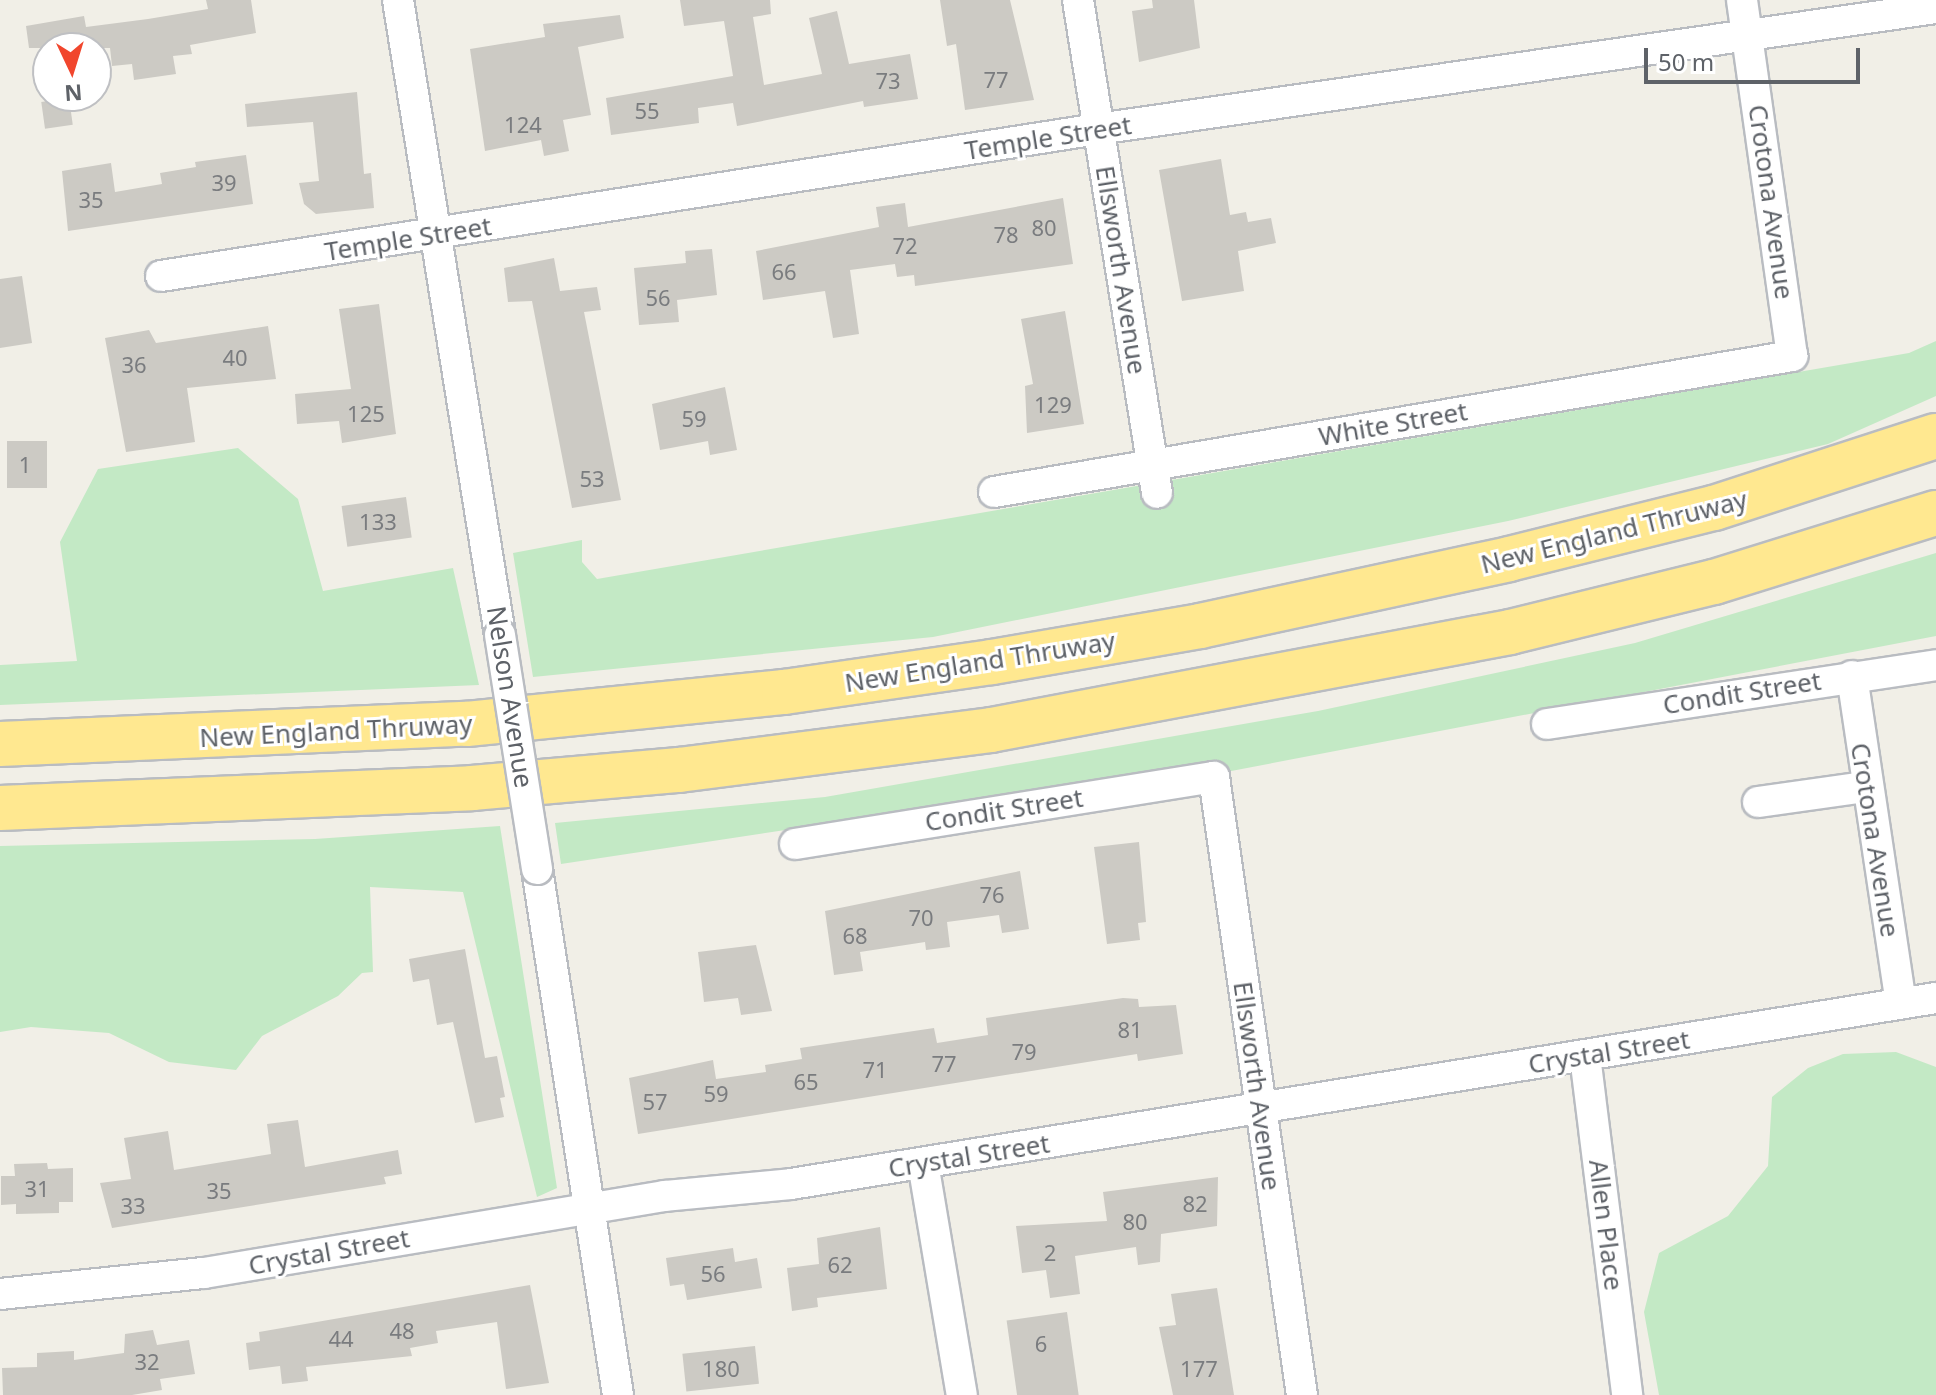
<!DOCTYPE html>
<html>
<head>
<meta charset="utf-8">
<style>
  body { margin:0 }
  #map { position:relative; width:1936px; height:1395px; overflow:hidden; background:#f1efe7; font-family:"Noto Sans",sans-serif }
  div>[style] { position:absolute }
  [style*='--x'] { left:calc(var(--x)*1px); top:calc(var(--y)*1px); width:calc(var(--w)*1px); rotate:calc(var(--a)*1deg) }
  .green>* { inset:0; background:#c3e9c5 }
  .building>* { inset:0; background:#cccac4; transform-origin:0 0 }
  .roads { filter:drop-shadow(2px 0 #b9bcc1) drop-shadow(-2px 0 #b9bcc1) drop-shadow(0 2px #b9bcc1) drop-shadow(0 -2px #b9bcc1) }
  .minor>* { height:30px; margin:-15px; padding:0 15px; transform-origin:15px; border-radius:15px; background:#fff }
  .highway>* { height:44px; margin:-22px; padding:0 22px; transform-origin:22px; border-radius:22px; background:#ffe890 }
  .bridges { filter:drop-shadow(2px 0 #b9bcc1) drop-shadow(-2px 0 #b9bcc1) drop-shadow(0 2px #b9bcc1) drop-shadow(0 -2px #b9bcc1) }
  .minor-bridge>* { height:30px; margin:-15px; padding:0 15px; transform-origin:15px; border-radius:15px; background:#fff }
  span { translate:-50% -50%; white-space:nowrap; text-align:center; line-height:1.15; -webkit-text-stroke:6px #fff; paint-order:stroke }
  .number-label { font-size:22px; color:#7a7c7f }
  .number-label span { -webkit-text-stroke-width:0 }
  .street-label { font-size:26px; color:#5e6268 }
  .north { position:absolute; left:32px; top:32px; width:80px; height:80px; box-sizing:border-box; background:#fff; border:2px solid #bfc0c3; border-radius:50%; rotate:176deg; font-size:22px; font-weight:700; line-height:32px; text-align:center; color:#5e6268 }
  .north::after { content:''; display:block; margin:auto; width:28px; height:36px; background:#f1462d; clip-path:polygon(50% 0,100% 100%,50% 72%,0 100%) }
  .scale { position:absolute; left:1644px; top:48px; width:216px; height:36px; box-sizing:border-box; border:4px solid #5e6268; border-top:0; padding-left:10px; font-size:24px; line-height:28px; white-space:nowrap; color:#5e6268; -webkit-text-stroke:6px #fff; paint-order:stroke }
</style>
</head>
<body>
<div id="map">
  <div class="green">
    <i style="clip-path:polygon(1936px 341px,1936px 396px,1828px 444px,1508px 521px,933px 637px,533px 677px,513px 553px,582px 540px,582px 562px,597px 579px,1909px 353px)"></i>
    <i style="clip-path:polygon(238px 448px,298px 499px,323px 591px,453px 568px,479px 685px,0 705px,0 665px,77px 661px,60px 542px,98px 469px)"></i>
    <i style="clip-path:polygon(1936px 553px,1936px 636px,1226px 772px,1209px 766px,561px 864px,555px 823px,825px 797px,1318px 711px,1635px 643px)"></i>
    <i style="clip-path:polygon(500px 826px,557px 1188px,537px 1197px,463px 892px,370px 887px,373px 972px,362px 973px,338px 996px,262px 1036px,236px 1070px,169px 1062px,109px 1033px,31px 1027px,0 1032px,0 846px,315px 839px)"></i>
    <i style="clip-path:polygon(1896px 1052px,1936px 1067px,1936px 1395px,1659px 1395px,1644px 1312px,1659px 1253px,1728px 1216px,1768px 1166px,1772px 1097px,1808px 1068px,1843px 1054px)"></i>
  </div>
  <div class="building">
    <i style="clip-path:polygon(206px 0,251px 0,256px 33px,190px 45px,192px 54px,173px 56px,176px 74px,134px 80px,132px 64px,112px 66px,110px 48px,29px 48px,26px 26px,84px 16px,86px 27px,148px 19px,208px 9px)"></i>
    <i style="clip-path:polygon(680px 0,770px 0,771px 14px,753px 17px,764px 85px,822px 74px,809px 18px,837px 11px,849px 64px,910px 54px,918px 99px,864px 107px,863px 101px,737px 126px,733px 103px,698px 108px,699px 123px,611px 135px,606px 98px,733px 76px,724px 21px,684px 26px)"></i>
    <i style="clip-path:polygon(940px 0,1010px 0,1034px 100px,965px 110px,956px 44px,947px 46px)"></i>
    <i style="clip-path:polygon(1152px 0,1194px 0,1200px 48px,1139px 62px,1132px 11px,1153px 8px)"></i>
    <i style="clip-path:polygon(620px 15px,624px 38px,578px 47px,591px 115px,563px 120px,569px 151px,544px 156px,541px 140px,485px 151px,470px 49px,545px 37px,543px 24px)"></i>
    <i style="clip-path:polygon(357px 92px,364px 174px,371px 173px,374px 208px,316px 214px,304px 204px,299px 183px,319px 181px,313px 122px,247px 127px,245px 104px)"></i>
    <i style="left:69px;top:98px;width:27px;height:28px;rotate:82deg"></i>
    <i style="clip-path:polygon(246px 155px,253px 204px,68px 231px,62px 171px,111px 163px,115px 192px,162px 184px,160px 173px,196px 167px,195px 162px)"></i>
    <i style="clip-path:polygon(1221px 159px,1230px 215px,1246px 212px,1248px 222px,1271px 218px,1276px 243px,1238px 251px,1244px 291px,1182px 301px,1159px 170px)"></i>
    <i style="clip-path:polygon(1063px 198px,1073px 264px,915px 286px,914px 275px,897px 277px,895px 264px,850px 270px,859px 334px,833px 338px,825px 291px,763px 300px,756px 251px,879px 227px,876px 207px,905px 203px,908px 227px)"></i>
    <i style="clip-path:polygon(712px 249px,717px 295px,677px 300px,679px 322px,639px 325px,634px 268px,686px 263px,685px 251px)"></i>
    <i style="clip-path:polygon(554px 258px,560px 291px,597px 287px,601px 310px,584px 312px,621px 500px,572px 508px,532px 301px,508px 302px,504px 268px)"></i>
    <i style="clip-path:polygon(22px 276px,32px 343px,0 348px,0 279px)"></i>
    <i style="clip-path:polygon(379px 304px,396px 434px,342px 443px,339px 421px,297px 424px,295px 394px,351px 389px,339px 309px)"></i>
    <i style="clip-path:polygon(1065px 311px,1084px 424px,1027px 433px,1025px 386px,1033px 384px,1021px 319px)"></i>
    <i style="clip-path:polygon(268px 326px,276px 379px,187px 388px,195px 442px,126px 452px,105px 338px,149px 330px,156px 343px)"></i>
    <i style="clip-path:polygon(725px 387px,737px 450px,710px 455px,708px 441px,660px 450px,652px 404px)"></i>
    <i style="left:7px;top:441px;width:40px;height:47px"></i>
    <i style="left:406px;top:497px;width:41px;height:65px;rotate:82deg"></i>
    <i style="clip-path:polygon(1139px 842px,1146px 922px,1138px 923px,1140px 940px,1107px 944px,1094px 847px)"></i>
    <i style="clip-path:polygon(1020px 871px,1029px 929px,1002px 933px,999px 915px,947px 922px,950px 947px,926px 950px,925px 942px,860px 952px,863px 971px,834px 975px,825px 911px)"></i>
    <i style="clip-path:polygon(756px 945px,772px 1011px,741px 1015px,738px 998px,704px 1002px,698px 952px)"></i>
    <i style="clip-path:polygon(465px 949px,485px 1058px,497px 1056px,505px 1097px,500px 1098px,504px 1117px,475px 1123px,453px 1022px,437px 1025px,429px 979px,413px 982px,409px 959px)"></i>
    <i style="clip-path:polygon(1123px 998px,1138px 999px,1139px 1007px,1176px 1005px,1183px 1054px,1138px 1061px,1137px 1054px,638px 1134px,629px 1078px,713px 1060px,716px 1079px,766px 1072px,765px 1065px,802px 1059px,800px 1048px,934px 1028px,937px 1043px,988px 1035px,986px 1018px)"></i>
    <i style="clip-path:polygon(298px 1120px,305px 1167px,398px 1150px,402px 1174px,384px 1177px,386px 1184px,112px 1228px,100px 1183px,131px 1179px,124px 1138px,168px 1131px,174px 1170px,271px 1154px,267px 1124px)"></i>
    <i style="clip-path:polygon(47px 1163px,48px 1169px,73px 1168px,73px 1202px,59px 1202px,59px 1213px,16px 1214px,16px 1204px,1px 1205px,1px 1176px,15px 1176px,14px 1164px)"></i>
    <i style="clip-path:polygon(1218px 1177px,1217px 1226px,1161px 1234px,1160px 1262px,1138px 1265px,1136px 1247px,1075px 1256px,1080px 1294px,1050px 1298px,1046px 1270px,1022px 1273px,1016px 1226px,1107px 1221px,1103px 1192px)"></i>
    <i style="clip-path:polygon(880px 1227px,887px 1289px,817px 1298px,818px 1307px,792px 1311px,787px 1268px,819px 1264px,817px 1238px)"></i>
    <i style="clip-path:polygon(733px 1248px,735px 1262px,757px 1258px,762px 1288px,687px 1300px,684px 1284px,670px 1286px,666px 1258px)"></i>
    <i style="clip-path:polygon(530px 1285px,549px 1383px,506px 1389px,497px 1322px,436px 1331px,438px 1343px,410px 1348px,412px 1356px,306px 1367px,308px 1381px,282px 1384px,280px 1366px,249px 1370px,246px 1343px,260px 1341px,259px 1332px)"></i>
    <i style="clip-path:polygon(1217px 1288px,1234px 1395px,1173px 1395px,1159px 1327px,1176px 1325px,1171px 1294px)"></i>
    <i style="left:1067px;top:1312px;width:84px;height:61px;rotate:82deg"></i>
    <i style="clip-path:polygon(153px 1330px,157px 1345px,189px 1340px,195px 1374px,160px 1379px,162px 1390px,132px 1395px,3px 1395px,2px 1368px,37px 1367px,37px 1353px,74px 1351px,74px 1360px,124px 1353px,125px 1334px)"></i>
    <i style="left:755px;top:1346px;width:38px;height:73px;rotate:84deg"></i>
  </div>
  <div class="roads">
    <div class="minor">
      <i style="--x:398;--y:0;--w:643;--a:80.87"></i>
      <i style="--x:1078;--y:0;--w:499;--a:80.9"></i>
      <i style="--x:161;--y:276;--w:948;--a:-8.92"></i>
      <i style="--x:1098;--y:129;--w:847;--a:-8.22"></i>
      <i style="--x:994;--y:492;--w:810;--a:-9.67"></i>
      <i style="--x:1792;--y:356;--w:359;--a:-98"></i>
      <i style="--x:1852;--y:676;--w:331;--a:81.5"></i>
      <i style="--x:1547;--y:724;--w:393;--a:-8.6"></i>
      <i style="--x:1758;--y:802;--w:108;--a:-8"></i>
      <i style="--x:795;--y:844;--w:424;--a:-9.1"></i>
      <i style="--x:1214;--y:777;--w:624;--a:81.9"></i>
      <i style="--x:537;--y:869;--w:532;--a:81.25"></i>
      <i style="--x:1585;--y:1056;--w:342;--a:82.9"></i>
      <i style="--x:923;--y:1163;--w:235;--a:80.5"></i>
      <i style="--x:0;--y:1294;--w:205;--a:-5.9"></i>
      <i style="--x:204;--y:1273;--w:467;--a:-9.5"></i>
      <i style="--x:665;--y:1196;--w:127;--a:-5.4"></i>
      <i style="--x:791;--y:1184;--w:1160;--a:-9.23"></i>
    </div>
    <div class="highway">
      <i style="--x:0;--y:744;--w:467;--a:-2.5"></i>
      <i style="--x:467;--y:724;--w:319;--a:-5.8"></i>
      <i style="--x:784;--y:692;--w:210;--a:-8.2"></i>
      <i style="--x:992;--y:662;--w:211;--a:-9.8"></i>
      <i style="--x:1200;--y:626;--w:316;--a:-12.2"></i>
      <i style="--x:1509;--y:559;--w:211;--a:-14"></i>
      <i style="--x:1714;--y:508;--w:233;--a:-18"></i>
      <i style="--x:0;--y:808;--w:472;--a:-2.4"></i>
      <i style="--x:472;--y:788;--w:208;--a:-5"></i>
      <i style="--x:679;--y:770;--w:315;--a:-7.3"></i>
      <i style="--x:991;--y:730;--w:528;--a:-10.69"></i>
      <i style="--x:1510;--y:632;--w:210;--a:-13.8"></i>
      <i style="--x:1714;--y:582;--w:232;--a:-17.3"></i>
    </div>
  </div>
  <div class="bridges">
    <div class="minor-bridge">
      <i style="--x:500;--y:635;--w:237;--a:81"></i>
    </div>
  </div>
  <div class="number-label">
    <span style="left:996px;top:80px">77</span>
    <span style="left:888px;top:81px">73</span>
    <span style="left:647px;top:111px">55</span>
    <span style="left:523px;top:125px">124</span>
    <span style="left:224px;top:183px">39</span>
    <span style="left:91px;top:200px">35</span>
    <span style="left:1044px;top:228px">80</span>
    <span style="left:1006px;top:235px">78</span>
    <span style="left:905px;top:246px">72</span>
    <span style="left:784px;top:272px">66</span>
    <span style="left:658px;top:298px">56</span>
    <span style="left:235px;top:358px">40</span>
    <span style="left:134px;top:365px">36</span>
    <span style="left:1053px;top:405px">129</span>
    <span style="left:366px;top:414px">125</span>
    <span style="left:694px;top:419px">59</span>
    <span style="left:25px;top:465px">1</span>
    <span style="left:592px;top:479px">53</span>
    <span style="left:378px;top:522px">133</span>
    <span style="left:992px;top:895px">76</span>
    <span style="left:921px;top:918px">70</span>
    <span style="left:855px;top:936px">68</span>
    <span style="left:1130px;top:1030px">81</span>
    <span style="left:1024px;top:1052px">79</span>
    <span style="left:944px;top:1064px">77</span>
    <span style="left:875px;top:1070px">71</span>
    <span style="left:806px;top:1082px">65</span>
    <span style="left:716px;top:1094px">59</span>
    <span style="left:655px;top:1102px">57</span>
    <span style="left:37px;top:1189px">31</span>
    <span style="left:219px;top:1191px">35</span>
    <span style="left:1195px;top:1204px">82</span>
    <span style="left:133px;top:1206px">33</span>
    <span style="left:1135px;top:1222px">80</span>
    <span style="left:1050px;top:1253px">2</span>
    <span style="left:840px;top:1265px">62</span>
    <span style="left:713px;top:1274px">56</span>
    <span style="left:402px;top:1331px">48</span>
    <span style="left:341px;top:1339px">44</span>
    <span style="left:1041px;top:1344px">6</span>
    <span style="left:147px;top:1362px">32</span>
    <span style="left:721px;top:1369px">180</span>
    <span style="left:1199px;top:1369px">177</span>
  </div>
  <div class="street-label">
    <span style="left:1048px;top:138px;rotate:-9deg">Temple Street</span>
    <span style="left:1771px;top:202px;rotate:82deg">Crotona Avenue</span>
    <span style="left:408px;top:239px;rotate:-9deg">Temple Street</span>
    <span style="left:1121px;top:270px;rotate:81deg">Ellsworth Avenue</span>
    <span style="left:1393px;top:424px;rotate:-10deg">White Street</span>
    <span style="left:1614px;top:532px;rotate:-14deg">New England Thruway</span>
    <span style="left:980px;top:662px;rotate:-9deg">New England Thruway</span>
    <span style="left:1742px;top:693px;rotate:-9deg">Condit Street</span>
    <span style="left:510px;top:697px;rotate:81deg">Nelson Avenue</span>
    <span style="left:336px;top:731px;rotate:-3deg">New England Thruway</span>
    <span style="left:1004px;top:810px;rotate:-9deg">Condit Street</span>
    <span style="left:1875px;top:840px;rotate:81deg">Crotona Avenue</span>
    <span style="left:1609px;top:1052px;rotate:-9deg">Crystal Street</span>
    <span style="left:1257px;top:1086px;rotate:82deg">Ellsworth Avenue</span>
    <span style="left:969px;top:1156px;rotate:-9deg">Crystal Street</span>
    <span style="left:1606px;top:1225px;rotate:83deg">Allen Place</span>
    <span style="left:329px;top:1252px;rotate:-10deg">Crystal Street</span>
  </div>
  <div class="north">N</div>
  <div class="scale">50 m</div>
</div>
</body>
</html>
